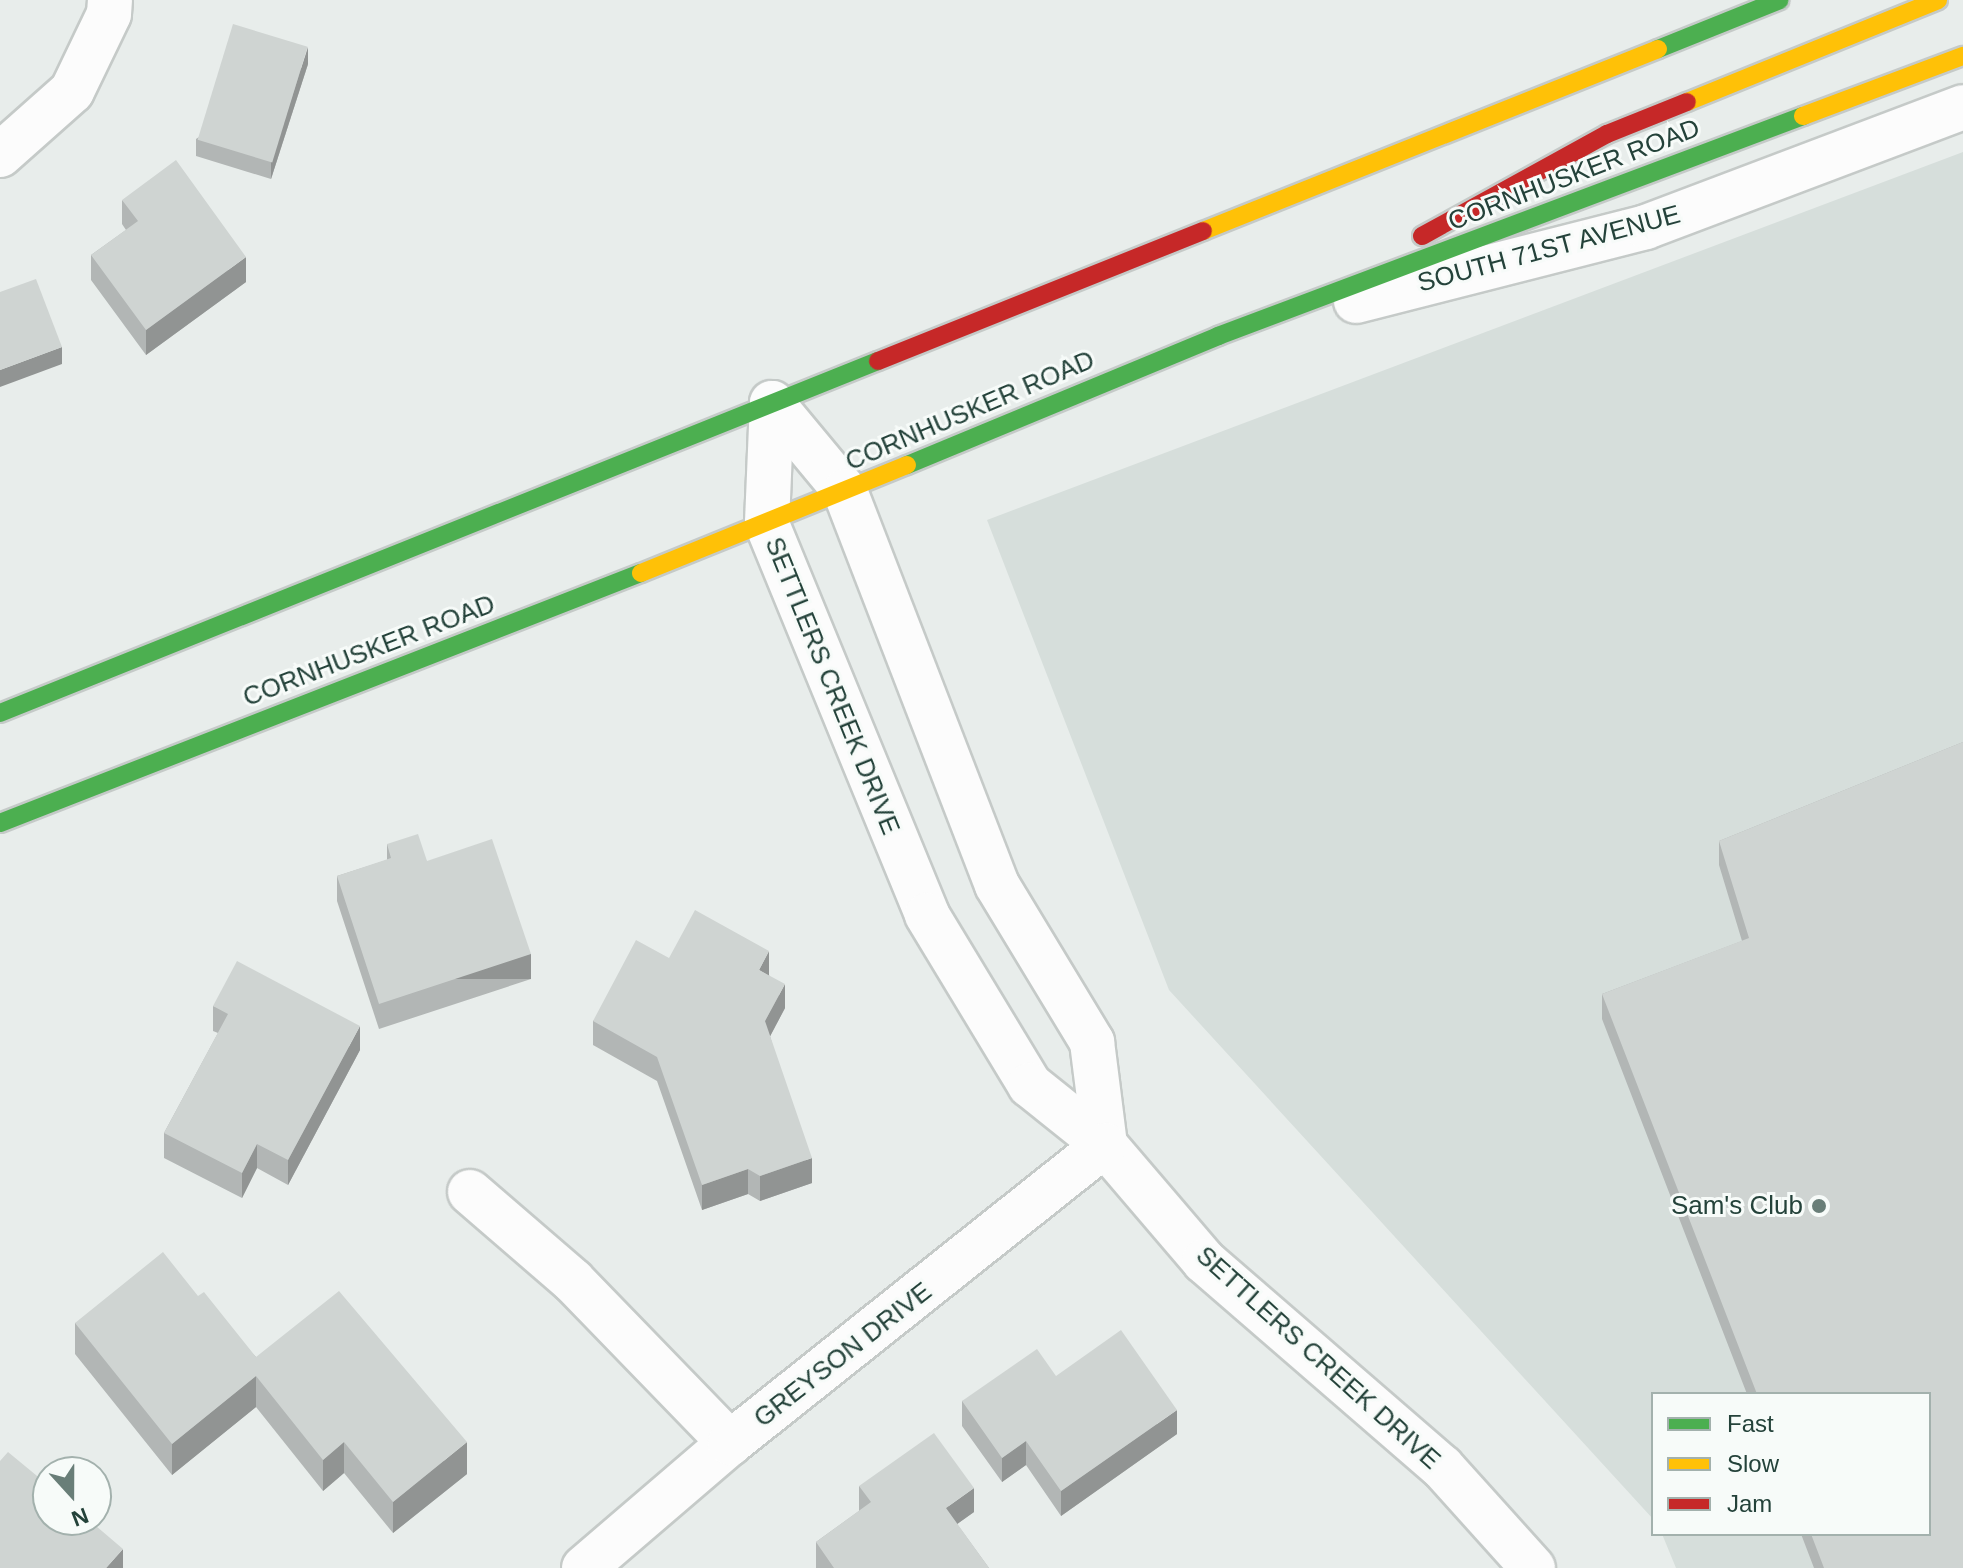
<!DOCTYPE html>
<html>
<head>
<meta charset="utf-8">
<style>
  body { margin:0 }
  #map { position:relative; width:1963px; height:1568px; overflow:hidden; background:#e8edeb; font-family:Arial,sans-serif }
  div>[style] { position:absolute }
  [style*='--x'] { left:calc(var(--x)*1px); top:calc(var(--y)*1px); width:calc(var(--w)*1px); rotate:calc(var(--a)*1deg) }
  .built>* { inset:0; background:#d6dedb }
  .roads { filter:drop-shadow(2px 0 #c5cac8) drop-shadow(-2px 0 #c5cac8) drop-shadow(0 2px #c5cac8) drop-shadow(0 -2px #c5cac8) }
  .street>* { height:44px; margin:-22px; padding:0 22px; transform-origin:22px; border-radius:22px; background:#fcfcfc }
  .fast>* { height:18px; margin:-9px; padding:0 9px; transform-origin:9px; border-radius:9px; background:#4caf50 }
  .slow>* { height:18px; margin:-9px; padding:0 9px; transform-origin:9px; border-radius:9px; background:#ffc107 }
  .jam>* { height:18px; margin:-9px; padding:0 9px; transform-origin:9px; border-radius:9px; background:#c62828 }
  .wall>* { inset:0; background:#b2b6b5 }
  .shaded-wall>* { inset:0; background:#919493; transform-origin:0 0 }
  .building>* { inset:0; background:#cfd4d2; transform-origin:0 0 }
  .dots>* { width:22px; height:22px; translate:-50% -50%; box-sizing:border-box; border:4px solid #f7fbf9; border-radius:50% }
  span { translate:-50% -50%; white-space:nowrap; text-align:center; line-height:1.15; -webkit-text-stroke:6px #f7fbf9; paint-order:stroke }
  .street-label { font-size:26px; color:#24423a }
  .poi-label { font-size:26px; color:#24423a }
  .right { translate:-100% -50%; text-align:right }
  .legend { position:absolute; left:1651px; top:1392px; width:280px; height:144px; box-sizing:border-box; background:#f7fbf9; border:2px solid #a3b1ad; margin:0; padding:10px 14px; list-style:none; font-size:24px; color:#24423a }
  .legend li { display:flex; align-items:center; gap:16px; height:40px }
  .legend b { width:40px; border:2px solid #a3b1ad }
  .north { position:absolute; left:32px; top:1456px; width:80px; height:80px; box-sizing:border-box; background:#f7fbf9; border:2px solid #a3b1ad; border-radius:50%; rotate:159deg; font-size:22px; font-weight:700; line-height:32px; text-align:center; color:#24423a }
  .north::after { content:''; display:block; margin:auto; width:28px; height:36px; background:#697e78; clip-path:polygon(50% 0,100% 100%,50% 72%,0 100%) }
</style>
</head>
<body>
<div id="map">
  <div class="built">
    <i style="clip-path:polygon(1963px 152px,1963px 1568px,1676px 1568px,1662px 1534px,1929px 1534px,1929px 1394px,1653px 1394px,1653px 1519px,1169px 990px,987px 520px)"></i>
  </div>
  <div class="roads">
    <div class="street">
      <i style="--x:0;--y:155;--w:96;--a:-41.6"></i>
      <i style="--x:72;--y:91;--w:85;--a:-64.3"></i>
      <i style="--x:109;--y:14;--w:14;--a:-86"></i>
      <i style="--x:1356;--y:301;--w:299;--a:-14.3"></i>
      <i style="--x:1646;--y:227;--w:339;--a:-20.7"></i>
      <i style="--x:772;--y:403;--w:121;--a:92.4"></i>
      <i style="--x:767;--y:524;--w:422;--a:67.7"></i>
      <i style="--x:927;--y:915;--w:199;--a:58.8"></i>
      <i style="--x:1030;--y:1085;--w:96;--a:38.7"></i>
      <i style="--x:1105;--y:1145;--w:153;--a:49.5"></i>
      <i style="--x:1204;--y:1261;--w:315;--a:40.9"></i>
      <i style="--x:1442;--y:1467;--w:136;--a:48"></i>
      <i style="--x:772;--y:403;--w:114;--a:50.3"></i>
      <i style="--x:845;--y:491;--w:422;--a:68.9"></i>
      <i style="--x:997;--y:885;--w:184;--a:58.8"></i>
      <i style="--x:1092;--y:1042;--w:104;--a:82.8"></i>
      <i style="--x:470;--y:1192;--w:136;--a:40.8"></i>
      <i style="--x:573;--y:1281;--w:226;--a:45.9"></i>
      <i style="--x:584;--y:1568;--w:192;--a:-40.6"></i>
      <i style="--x:730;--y:1443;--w:479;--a:-38.5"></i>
    </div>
    <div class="fast">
      <i style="--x:1658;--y:49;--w:131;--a:-21.9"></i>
      <i style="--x:907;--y:465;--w:337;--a:-22.5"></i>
      <i style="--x:1218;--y:336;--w:625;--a:-20.61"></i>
      <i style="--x:0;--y:713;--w:946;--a:-21.85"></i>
      <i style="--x:0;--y:823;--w:688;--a:-21.31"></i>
    </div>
    <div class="slow">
      <i style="--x:1687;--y:102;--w:271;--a:-22.1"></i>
      <i style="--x:1803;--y:116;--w:171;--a:-20.6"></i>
      <i style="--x:1203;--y:231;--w:490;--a:-21.8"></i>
      <i style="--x:641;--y:573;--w:287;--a:-22.1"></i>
    </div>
    <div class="jam">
      <i style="--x:1422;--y:236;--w:211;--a:-28.9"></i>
      <i style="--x:1607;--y:134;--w:86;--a:-21.8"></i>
      <i style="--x:878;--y:361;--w:350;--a:-21.8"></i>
    </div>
  </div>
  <div class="wall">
    <i style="clip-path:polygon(308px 64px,271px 179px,196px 156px,196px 139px)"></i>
    <i style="clip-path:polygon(122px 200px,246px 282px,146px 355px,91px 280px,91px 255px,126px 230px,122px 224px)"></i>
    <i style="clip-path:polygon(1963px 742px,1963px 1568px,1814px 1568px,1801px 1534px,1929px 1534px,1929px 1394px,1747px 1394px,1602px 1019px,1602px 994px,1742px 941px,1719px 865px,1719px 841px)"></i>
    <i style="clip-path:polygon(387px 844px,427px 861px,531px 979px,379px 1029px,337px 901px,337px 876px,387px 860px)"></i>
    <i style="clip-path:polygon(669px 958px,769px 975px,785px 1008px,770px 1036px,812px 1183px,760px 1201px,748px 1194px,702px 1210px,657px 1081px,593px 1045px,593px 1021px)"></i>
    <i style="clip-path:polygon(213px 1006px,360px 1050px,288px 1185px,257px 1168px,242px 1198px,164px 1158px,164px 1133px,218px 1033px,213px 1031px)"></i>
    <i style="clip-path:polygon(198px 1296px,256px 1357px,467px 1474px,393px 1533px,344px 1473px,323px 1491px,256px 1407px,172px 1475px,75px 1354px,75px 1323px)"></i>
    <i style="clip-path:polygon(1056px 1376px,1177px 1434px,1061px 1516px,1026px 1465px,1002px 1482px,962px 1426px,962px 1401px)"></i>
    <i style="clip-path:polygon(859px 1486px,974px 1512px,957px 1524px,989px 1568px,816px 1568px,816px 1542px,859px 1511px)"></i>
  </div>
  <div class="shaded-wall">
    <i style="clip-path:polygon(308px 47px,308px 64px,271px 179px,271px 162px)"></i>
    <i style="clip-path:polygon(246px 257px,246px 282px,146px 355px,146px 330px)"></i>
    <i style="clip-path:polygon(62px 347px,62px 364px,0 387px,0 370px)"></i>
    <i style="clip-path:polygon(769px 951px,769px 976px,759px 970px)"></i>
    <i style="left:531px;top:954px;width:25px;height:160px;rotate:90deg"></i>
    <i style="clip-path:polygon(785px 984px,785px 1008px,765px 1046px,765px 1021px)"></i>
    <i style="clip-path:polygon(360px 1026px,360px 1050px,288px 1185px,288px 1160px)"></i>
    <i style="clip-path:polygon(257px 1144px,257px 1168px,242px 1198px,242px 1173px)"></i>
    <i style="clip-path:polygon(812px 1158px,812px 1183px,760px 1201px,760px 1176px)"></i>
    <i style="clip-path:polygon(748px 1169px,748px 1194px,702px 1210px,702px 1185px)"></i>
    <i style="clip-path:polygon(256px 1376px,256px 1407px,172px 1475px,172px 1444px)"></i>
    <i style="clip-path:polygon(1177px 1410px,1177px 1434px,1061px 1516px,1061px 1491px)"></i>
    <i style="clip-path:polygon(1026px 1441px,1026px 1465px,1002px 1482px,1002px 1458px)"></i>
    <i style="clip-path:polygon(344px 1442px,344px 1473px,323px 1491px,323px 1460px)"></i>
    <i style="clip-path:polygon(467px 1442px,467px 1474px,393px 1533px,393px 1502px)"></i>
    <i style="clip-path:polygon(974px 1488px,974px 1512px,946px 1532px,946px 1508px)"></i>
    <i style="clip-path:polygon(123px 1549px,123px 1568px,106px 1568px)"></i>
  </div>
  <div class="building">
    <i style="left:233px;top:24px;width:78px;height:121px;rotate:17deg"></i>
    <i style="clip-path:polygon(176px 160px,246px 257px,146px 330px,91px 255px,138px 221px,122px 200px)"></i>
    <i style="clip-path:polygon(36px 279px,62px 347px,0 370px,0 292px)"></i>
    <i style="clip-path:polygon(1963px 742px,1963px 1568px,1824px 1568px,1811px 1534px,1929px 1534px,1929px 1394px,1757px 1394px,1602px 994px,1749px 938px,1719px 841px)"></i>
    <i style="clip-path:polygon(418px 834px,427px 861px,492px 839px,531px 954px,379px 1004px,337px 876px,391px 858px,387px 844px)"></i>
    <i style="clip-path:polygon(695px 910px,769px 951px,759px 970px,785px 984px,765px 1021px,812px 1158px,760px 1176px,748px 1169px,702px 1185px,657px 1057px,593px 1021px,636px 940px,669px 958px)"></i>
    <i style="clip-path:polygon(237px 961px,360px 1026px,288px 1160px,257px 1144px,242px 1173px,164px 1133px,228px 1014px,213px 1006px)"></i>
    <i style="clip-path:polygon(163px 1252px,198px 1296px,204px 1292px,256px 1357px,339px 1291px,467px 1442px,393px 1502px,344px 1442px,323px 1460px,256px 1376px,172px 1444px,75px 1323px)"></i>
    <i style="clip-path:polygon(1121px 1330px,1177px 1410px,1061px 1491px,1026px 1441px,1002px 1458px,962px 1401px,1037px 1349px,1056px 1376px)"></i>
    <i style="clip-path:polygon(934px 1433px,974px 1488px,946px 1508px,989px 1568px,834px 1568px,816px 1542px,871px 1502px,859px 1486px)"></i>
    <i style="clip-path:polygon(8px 1452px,48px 1485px,48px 1520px,89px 1520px,123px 1549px,106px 1568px,0 1568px,0 1461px)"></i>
  </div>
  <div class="dots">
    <i style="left:1819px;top:1206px;background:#697e78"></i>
  </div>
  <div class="street-label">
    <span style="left:1574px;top:175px;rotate:-21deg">CORNHUSKER ROAD</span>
    <span style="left:1549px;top:249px;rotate:-15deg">SOUTH 71ST AVENUE</span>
    <span style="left:970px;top:411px;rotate:-23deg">CORNHUSKER ROAD</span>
    <span style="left:369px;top:651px;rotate:-21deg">CORNHUSKER ROAD</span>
    <span style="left:832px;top:686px;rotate:68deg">SETTLERS CREEK DRIVE</span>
    <span style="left:843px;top:1355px;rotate:-38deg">GREYSON DRIVE</span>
    <span style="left:1318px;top:1358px;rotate:42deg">SETTLERS CREEK DRIVE</span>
  </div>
  <div class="poi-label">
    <span class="right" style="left:1803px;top:1206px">Sam's Club</span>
  </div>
  <ul class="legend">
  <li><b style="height:10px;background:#4caf50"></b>Fast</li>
  <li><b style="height:10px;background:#ffc107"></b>Slow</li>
  <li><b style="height:10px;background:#c62828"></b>Jam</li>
  </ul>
  <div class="north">N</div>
</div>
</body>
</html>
